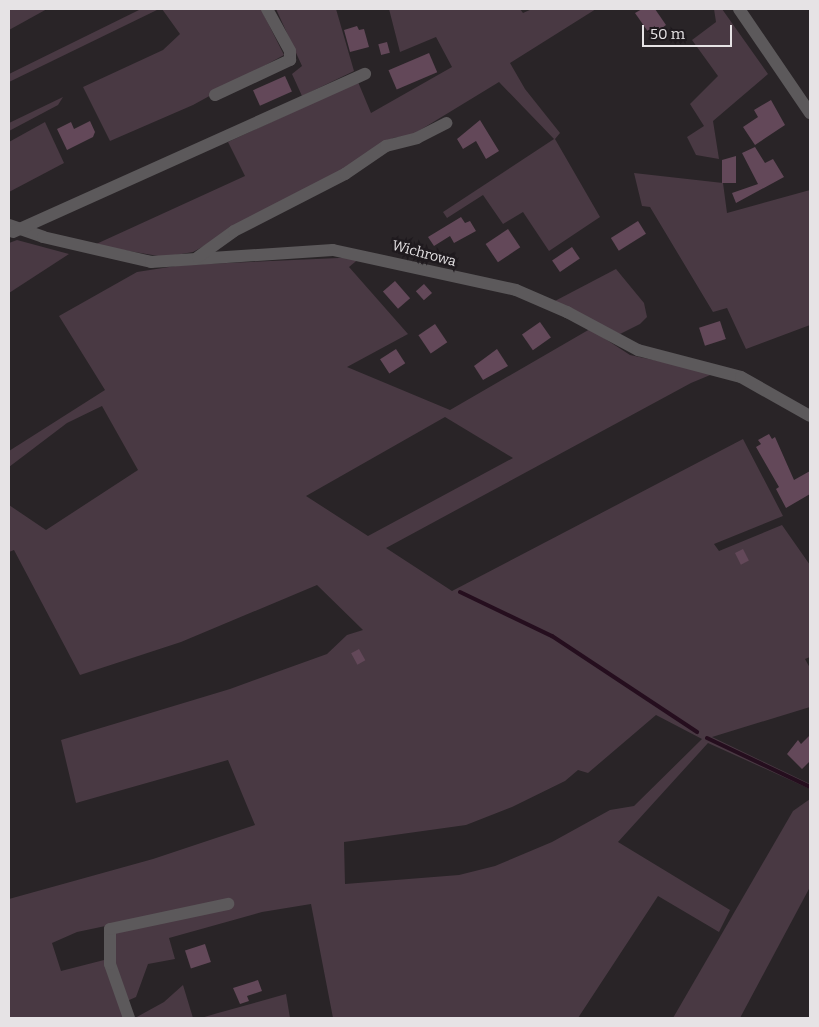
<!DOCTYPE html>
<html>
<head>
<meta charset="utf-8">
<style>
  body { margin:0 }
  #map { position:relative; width:819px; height:1027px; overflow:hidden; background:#292427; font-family:Bitter,serif }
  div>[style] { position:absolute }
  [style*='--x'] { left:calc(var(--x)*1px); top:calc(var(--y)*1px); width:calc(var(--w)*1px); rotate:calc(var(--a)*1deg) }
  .green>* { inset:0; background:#493943 }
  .stream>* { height:4px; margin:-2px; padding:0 2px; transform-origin:2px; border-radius:2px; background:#250e1e }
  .building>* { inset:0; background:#634859; transform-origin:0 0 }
  .minor>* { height:12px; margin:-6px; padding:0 6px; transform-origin:6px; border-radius:6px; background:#5c595b }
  span { translate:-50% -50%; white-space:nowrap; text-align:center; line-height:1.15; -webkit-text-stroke:5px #1f1a1e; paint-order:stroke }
  .street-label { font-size:14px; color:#e6e3e5 }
  .frame { position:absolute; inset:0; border:10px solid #e6e3e5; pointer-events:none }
  .scale { position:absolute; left:642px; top:25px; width:90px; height:22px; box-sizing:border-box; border:2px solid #e6e3e5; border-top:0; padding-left:6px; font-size:15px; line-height:18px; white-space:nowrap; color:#e6e3e5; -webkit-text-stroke:4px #1f1a1e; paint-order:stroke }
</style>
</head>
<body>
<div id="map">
  <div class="green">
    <i style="clip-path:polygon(9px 9px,47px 9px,9px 30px)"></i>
    <i style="clip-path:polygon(141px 9px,159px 9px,9px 82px,9px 74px)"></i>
    <i style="clip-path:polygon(162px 9px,261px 9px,284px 55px,193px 105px,110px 141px,83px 87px,163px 50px,180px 34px)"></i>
    <i style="clip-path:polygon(276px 9px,336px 9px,354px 71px,302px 96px,292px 74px,302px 66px)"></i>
    <i style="clip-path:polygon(389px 9px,520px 9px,523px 13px,532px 9px,596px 9px,510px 63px,525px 89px,560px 133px,555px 139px,600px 217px,549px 251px,523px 212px,503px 224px,483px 195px,447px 218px,443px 212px,554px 139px,499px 82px,412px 135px,393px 138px,347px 168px,193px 252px,164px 257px,94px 245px,245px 176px,228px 142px,358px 82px,371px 113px,452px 67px,436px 37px,400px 52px)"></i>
    <i style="clip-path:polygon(714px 9px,722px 9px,768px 74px,713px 121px,719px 159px,696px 155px,687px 137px,704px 126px,690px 104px,718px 76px,692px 40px,716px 22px)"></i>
    <i style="clip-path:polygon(63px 97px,58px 105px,9px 131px,9px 123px)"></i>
    <i style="clip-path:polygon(45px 122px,64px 163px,9px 192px,9px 142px)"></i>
    <i style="clip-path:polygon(634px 173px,723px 183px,727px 213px,810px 190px,810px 325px,746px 349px,727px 308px,713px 312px,650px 207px,642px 206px)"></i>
    <i style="clip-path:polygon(17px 240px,69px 254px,9px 293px,9px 243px)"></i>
    <i style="clip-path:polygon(evenodd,361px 257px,349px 267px,408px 334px,347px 367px,450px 410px,590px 329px,630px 355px,715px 373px,691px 383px,386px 548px,452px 591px,743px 439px,783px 516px,714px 544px,719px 551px,782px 525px,810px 565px,810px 657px,805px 659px,810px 668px,810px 707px,712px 737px,810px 784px,810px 789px,708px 743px,618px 842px,730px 910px,719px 932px,658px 896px,578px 1018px,333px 1018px,311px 904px,262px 912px,169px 938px,175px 959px,148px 964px,136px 997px,127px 1001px,115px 968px,115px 924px,77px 932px,52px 943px,61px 971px,108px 959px,125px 1018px,9px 1018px,9px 899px,153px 859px,255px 825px,228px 760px,76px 803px,61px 740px,230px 689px,327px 654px,347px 635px,363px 630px,317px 585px,181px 642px,80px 675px,14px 550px,9px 552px,9px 505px,46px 530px,138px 470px,102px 406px,67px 423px,9px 467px,9px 451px,105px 390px,59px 316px,137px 272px,182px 265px,361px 257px,445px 417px,513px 458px,368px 536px,306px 496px,445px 417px,361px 257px,656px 715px,702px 739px,634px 806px,610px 810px,552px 842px,495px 866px,459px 875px,345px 884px,344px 842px,466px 825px,512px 807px,565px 781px,578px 770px,588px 773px,656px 715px)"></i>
    <i style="clip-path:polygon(616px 269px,644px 303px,647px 317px,640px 324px,620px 334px,553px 302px)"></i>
    <i style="clip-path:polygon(810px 799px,810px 887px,740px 1018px,673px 1018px,793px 811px)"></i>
    <i style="clip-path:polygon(183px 985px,193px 1018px,135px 1018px,164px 1002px)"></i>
    <i style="clip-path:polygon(286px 994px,290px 1018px,201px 1018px,218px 1013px)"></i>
  </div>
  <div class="stream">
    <i style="--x:460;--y:592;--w:102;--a:25.6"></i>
    <i style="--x:552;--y:636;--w:174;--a:33.5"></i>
    <i style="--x:707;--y:738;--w:114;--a:25.4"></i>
  </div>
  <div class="building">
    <i style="clip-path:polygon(642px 9px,655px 9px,666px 25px,651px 36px,635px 13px)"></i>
    <i style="clip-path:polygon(357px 26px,359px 30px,364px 29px,369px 47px,350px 52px,344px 30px)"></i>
    <i style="left:387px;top:42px;width:11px;height:9px;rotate:75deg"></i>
    <i style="left:429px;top:53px;width:21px;height:44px;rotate:67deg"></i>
    <i style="left:285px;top:76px;width:17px;height:35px;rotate:66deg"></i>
    <i style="clip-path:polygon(771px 100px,785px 125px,755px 145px,743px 127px,758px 117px,754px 110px)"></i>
    <i style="clip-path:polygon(480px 120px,499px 151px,486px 159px,476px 141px,463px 149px,457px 139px)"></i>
    <i style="clip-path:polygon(90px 121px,95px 132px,93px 137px,67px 150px,57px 129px,71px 122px,74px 129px)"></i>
    <i style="clip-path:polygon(755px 147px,765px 163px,773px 159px,784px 177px,736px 203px,732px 193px,758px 184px,742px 153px)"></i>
    <i style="clip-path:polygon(736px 156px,736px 183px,722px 183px,722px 160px)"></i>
    <i style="clip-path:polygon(461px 217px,465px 223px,470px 221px,476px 231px,454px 243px,450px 236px,434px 246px,428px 237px)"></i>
    <i style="left:638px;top:221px;width:15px;height:32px;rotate:58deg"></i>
    <i style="left:508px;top:229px;width:22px;height:27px;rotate:56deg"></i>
    <i style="left:572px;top:247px;width:14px;height:24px;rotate:56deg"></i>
    <i style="left:395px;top:281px;width:23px;height:16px;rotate:49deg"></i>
    <i style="left:424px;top:284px;width:12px;height:11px;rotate:48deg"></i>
    <i style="left:720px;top:321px;width:19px;height:22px;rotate:72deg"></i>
    <i style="left:540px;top:322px;width:19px;height:22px;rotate:55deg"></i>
    <i style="left:435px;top:324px;width:22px;height:20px;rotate:56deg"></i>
    <i style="left:396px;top:349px;width:17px;height:19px;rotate:57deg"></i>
    <i style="clip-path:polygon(497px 349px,508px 366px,483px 380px,474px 366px)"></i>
    <i style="clip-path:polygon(769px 434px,772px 439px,775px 437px,794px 480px,810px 471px,810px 494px,786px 508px,776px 489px,779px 487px,756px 447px,761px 444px,758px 440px)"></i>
    <i style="left:743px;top:549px;width:13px;height:9px;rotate:63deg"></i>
    <i style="left:359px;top:649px;width:13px;height:9px;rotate:61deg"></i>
    <i style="clip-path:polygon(810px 735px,810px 761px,802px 769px,787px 754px,798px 740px,801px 744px)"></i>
    <i style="left:205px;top:944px;width:19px;height:21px;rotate:72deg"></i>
    <i style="clip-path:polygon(258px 980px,262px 991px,247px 996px,249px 1001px,240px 1004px,233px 988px)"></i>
  </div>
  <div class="minor">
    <i style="--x:739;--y:9;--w:126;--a:55.7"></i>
    <i style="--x:215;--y:95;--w:83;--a:-25"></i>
    <i style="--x:290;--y:60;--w:9;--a:-90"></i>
    <i style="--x:290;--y:51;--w:48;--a:-118.7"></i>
    <i style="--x:9;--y:225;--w:36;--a:19"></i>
    <i style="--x:43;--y:237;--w:111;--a:13"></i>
    <i style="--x:151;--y:262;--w:182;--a:-3.8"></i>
    <i style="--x:333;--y:250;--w:187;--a:12.3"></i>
    <i style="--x:516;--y:290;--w:56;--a:23.3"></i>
    <i style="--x:567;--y:312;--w:81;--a:28.2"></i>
    <i style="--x:638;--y:350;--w:106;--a:14.7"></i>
    <i style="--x:741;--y:377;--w:79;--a:29.5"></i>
    <i style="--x:13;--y:232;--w:386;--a:-24.2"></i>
    <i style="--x:198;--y:257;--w:44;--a:-35.8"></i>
    <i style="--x:234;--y:231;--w:125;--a:-27.2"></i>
    <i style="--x:345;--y:174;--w:50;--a:-34.3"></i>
    <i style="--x:386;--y:146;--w:32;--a:-14"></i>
    <i style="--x:417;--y:138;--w:33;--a:-27"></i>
    <i style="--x:129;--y:1018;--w:57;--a:-109.4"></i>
    <i style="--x:110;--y:964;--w:35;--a:-90"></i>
    <i style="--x:110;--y:929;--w:121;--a:-12"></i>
  </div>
  <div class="street-label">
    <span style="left:424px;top:254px;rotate:15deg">Wichrowa</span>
  </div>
  <div class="frame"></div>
  <div class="scale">50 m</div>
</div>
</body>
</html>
